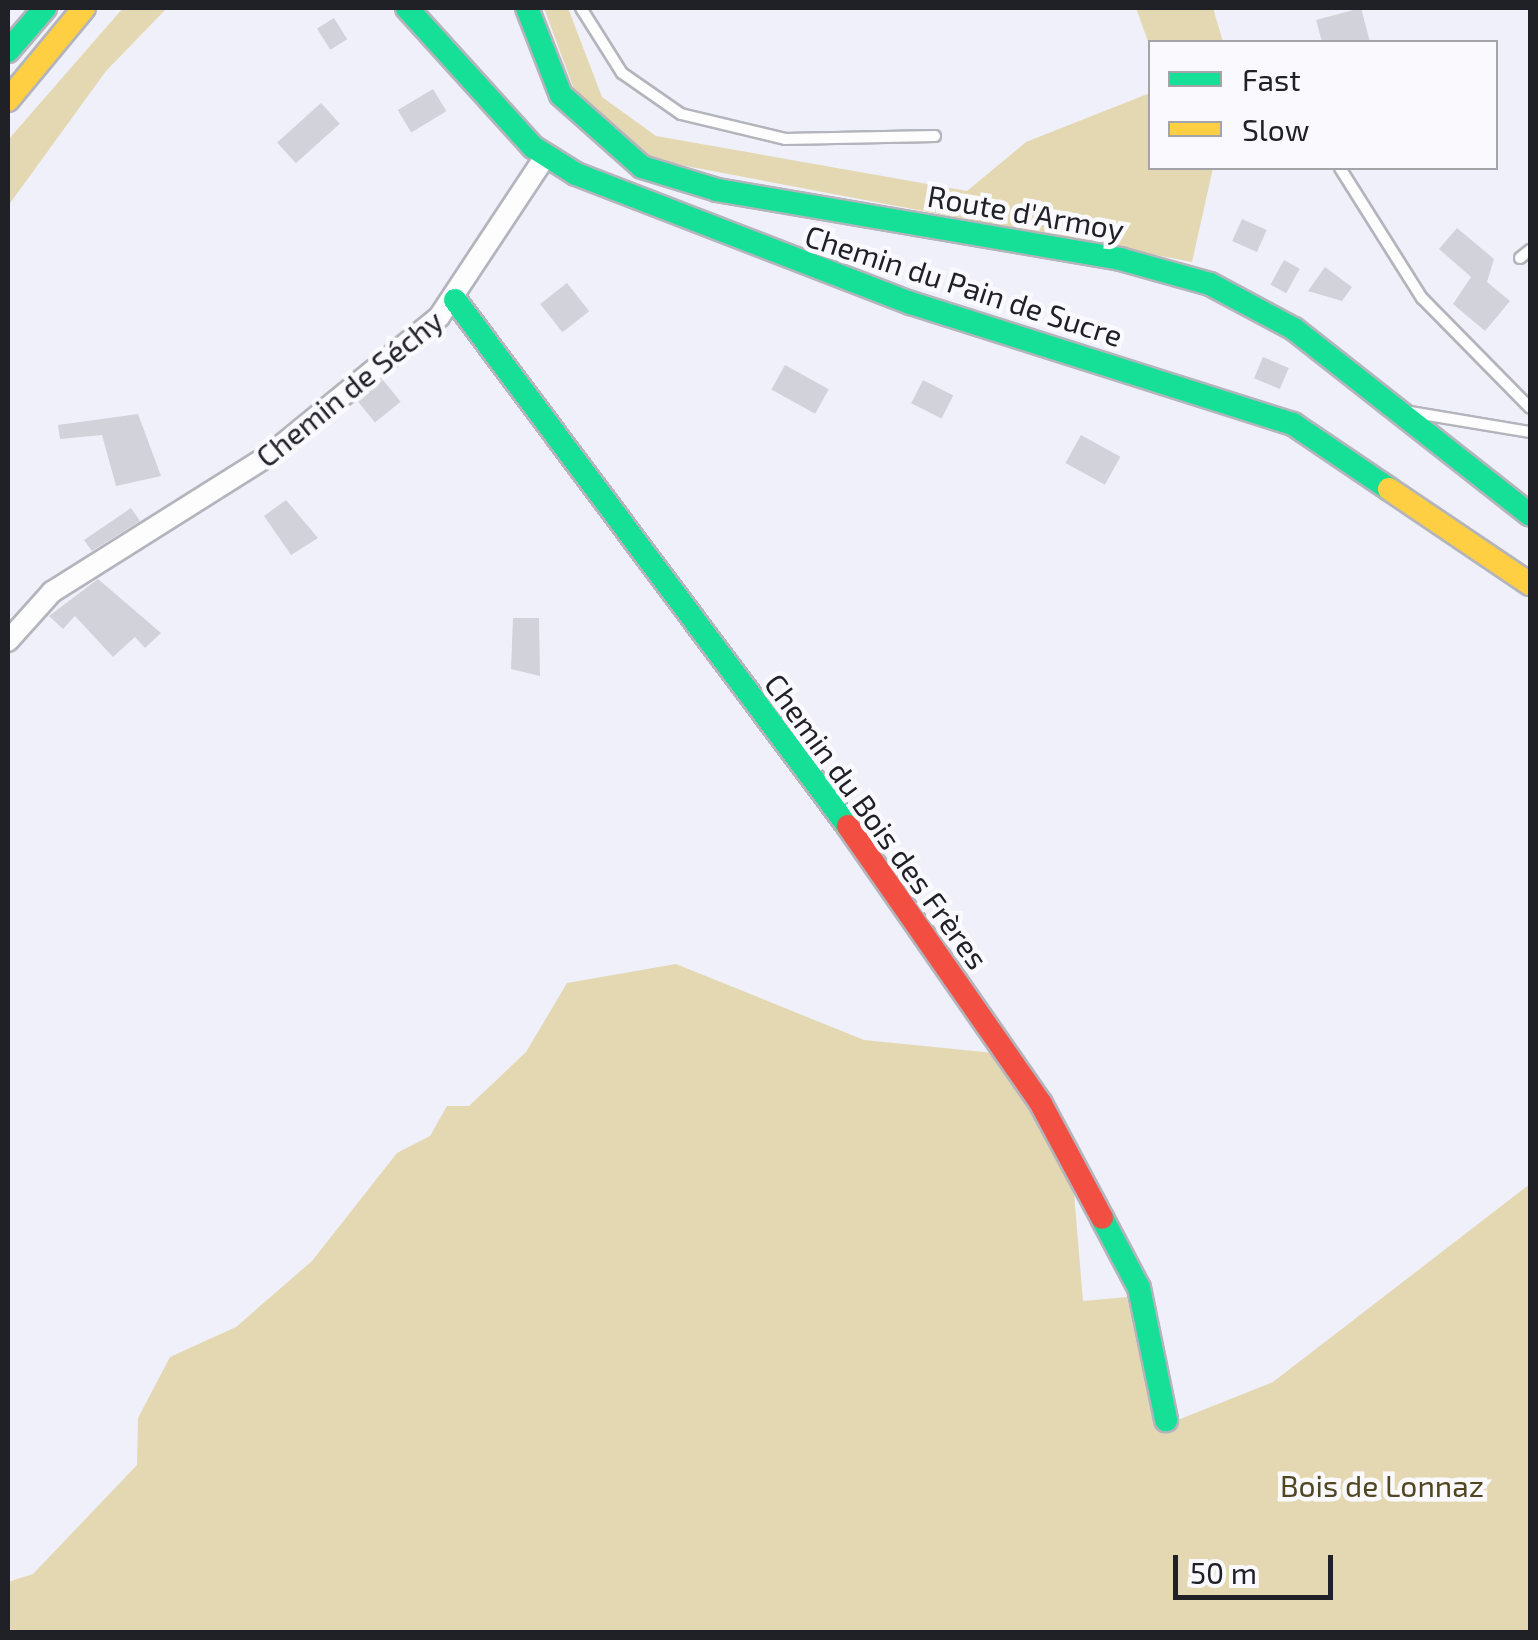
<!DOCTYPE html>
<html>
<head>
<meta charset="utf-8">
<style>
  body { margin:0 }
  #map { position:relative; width:1538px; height:1640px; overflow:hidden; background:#eff0fa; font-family:"Exo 2",sans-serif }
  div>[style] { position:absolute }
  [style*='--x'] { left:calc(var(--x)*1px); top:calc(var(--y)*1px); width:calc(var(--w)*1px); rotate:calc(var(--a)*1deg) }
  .green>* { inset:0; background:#e3d8b2 }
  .building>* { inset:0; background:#d2d2db; transform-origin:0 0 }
  .roads { filter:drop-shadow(2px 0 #b4b4bc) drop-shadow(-2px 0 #b4b4bc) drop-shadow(0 2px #b4b4bc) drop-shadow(0 -2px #b4b4bc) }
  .lane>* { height:10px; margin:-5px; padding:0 5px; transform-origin:5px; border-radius:5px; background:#fdfdfe }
  .street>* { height:20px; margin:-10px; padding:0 10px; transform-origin:10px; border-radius:10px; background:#fdfdfe }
  .fast>* { height:22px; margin:-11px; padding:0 11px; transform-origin:11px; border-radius:11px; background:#16e098 }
  .slow>* { height:22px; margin:-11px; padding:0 11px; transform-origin:11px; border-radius:11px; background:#ffcf43 }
  .jam>* { height:22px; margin:-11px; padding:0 11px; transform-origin:11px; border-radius:11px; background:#f24e42 }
  span { translate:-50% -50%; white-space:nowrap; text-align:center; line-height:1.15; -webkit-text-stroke:9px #fafafe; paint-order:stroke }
  .street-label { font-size:30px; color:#202027 }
  .park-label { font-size:30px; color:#504620 }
  .frame { position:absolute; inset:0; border:10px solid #202027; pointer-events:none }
  .legend { position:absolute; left:1148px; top:40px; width:350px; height:130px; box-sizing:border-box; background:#fafafe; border:2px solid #a3a3a8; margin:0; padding:12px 18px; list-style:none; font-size:30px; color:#202027 }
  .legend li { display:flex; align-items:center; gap:20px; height:50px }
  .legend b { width:50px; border:2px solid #a3a3a8 }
  .scale { position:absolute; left:1173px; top:1555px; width:160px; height:45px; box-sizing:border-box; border:5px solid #202027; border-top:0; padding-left:12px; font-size:30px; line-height:35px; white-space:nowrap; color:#202027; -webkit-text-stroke:8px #fafafe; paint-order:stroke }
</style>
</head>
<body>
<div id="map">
  <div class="green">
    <i style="clip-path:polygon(123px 8px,167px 8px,106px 71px,8px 206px,8px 140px)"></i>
    <i style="clip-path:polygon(544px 8px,568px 8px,602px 97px,656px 136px,967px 191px,1026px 142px,1150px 93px,1150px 168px,1213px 168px,1192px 262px,654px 160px,575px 92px)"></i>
    <i style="clip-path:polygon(1136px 8px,1213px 8px,1223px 42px,1150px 47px)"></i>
    <i style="clip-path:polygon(676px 964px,864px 1040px,994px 1053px,1073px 1181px,1083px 1301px,1127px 1297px,1155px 1429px,1273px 1382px,1530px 1184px,1530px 1632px,8px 1632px,8px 1582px,33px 1574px,137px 1465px,138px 1418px,170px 1357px,236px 1327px,312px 1261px,397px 1153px,430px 1136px,447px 1106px,469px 1106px,526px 1052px,567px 983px)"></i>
  </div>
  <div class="building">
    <i style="clip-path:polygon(1361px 8px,1370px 42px,1322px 42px,1316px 20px)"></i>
    <i style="left:334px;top:18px;width:25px;height:20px;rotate:58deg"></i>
    <i style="left:433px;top:89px;width:26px;height:41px;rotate:59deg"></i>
    <i style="left:321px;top:103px;width:28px;height:59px;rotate:48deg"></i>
    <i style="left:1242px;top:219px;width:27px;height:24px;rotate:24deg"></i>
    <i style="clip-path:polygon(1457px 228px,1494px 259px,1487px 282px,1510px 301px,1485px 331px,1453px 304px,1471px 277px,1439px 249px)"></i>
    <i style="left:1284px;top:260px;width:18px;height:28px;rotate:29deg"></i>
    <i style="clip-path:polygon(1325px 267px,1352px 287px,1342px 301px,1308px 291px)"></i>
    <i style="left:567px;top:283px;width:36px;height:34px;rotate:52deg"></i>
    <i style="left:1263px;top:357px;width:28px;height:23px;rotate:23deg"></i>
    <i style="left:785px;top:365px;width:50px;height:28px;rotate:29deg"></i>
    <i style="left:383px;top:380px;width:28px;height:33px;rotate:51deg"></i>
    <i style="left:923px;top:380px;width:34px;height:26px;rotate:27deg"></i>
    <i style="clip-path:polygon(138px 414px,161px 476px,116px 486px,102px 435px,60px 439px,58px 425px)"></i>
    <i style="left:1081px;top:435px;width:45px;height:32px;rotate:29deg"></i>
    <i style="clip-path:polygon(286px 500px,318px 538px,291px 555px,264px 516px)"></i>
    <i style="clip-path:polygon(131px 508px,140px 521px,92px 551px,84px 540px)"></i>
    <i style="clip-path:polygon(98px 579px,161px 633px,145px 648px,135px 637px,113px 657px,75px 616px,63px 629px,49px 616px)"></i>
    <i style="clip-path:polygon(513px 618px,539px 618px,540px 676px,511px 669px)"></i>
  </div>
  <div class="roads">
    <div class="lane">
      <i style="--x:581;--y:8;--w:77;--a:57.8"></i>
      <i style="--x:622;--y:73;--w:72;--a:34.8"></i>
      <i style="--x:681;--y:114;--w:107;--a:13.5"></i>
      <i style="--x:785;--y:139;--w:150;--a:-1.1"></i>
      <i style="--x:1340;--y:168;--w:154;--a:57.8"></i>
      <i style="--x:1422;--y:298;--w:154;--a:45.5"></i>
      <i style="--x:1520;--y:258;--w:13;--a:-39"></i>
      <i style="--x:1410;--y:412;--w:122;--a:9.5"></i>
    </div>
    <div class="street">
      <i style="--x:8;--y:641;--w:66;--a:-48.1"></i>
      <i style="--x:52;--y:592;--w:259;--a:-32.2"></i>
      <i style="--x:271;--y:454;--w:217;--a:-39.2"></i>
      <i style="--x:439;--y:317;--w:192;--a:-56.5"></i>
    </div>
    <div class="fast">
      <i style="--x:407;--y:8;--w:188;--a:47.8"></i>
      <i style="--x:533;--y:147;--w:51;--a:32.1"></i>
      <i style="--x:576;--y:174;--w:359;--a:21.1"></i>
      <i style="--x:911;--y:303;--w:401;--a:17.6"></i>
      <i style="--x:1293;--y:424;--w:116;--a:34.1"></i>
      <i style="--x:527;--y:8;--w:93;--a:68.7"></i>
      <i style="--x:561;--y:95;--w:108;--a:41.6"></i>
      <i style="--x:642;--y:167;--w:78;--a:17"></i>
      <i style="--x:717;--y:190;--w:409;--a:9.7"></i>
      <i style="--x:1120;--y:259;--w:93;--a:15.5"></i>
      <i style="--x:1210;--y:284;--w:95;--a:28.2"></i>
      <i style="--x:1294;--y:329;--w:300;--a:38.2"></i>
      <i style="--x:8;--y:51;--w:57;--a:-49.3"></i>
      <i style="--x:455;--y:300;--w:657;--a:53.23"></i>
      <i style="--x:1102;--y:1218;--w:79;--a:62.1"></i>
      <i style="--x:1139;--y:1288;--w:135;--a:78.4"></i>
    </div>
    <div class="slow">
      <i style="--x:8;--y:100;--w:119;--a:-50.4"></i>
      <i style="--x:1389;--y:489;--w:170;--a:34"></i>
    </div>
    <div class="jam">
      <i style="--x:848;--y:826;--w:338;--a:55.2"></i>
      <i style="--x:1041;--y:1104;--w:129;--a:61.8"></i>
    </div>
  </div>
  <div class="street-label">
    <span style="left:1026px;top:212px;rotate:10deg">Route d'Armoy</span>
    <span style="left:964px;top:285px;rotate:18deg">Chemin du Pain de Sucre</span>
    <span style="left:349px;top:388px;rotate:-39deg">Chemin de Séchy</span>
    <span style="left:877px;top:821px;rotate:54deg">Chemin du Bois des Frères</span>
  </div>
  <div class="park-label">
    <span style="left:1382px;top:1485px">Bois de Lonnaz</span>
  </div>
  <div class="frame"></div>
  <ul class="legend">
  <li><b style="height:12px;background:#16e098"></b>Fast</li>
  <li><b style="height:12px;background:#ffcf43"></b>Slow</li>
  </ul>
  <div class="scale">50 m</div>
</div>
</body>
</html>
